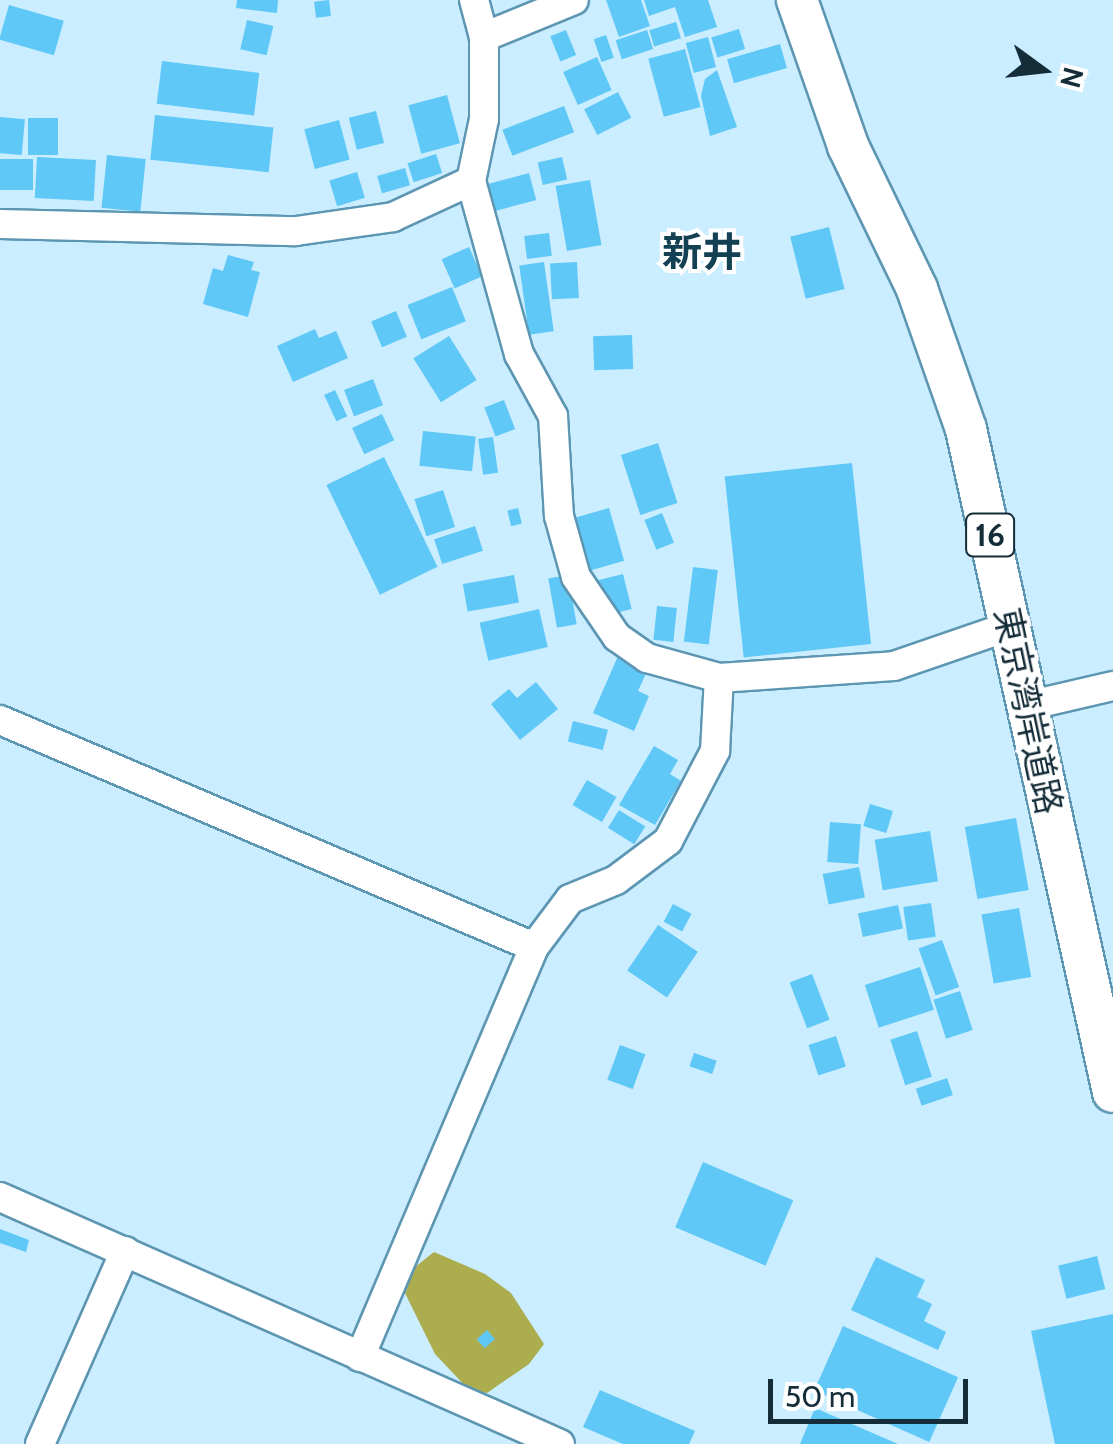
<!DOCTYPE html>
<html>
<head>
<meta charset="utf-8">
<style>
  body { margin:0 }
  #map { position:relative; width:1113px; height:1444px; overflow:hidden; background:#caedff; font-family:Cabin,"Noto Sans JP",sans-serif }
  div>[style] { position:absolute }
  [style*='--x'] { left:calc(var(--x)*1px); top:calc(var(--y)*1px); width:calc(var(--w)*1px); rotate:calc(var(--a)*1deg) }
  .forest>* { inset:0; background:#abad4f }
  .building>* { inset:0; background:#5fc8f7; transform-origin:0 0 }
  .roads { filter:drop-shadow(2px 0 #5d96b2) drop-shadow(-2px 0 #5d96b2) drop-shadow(0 2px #5d96b2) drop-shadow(0 -2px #5d96b2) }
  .minor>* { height:28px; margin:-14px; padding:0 14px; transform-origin:14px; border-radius:14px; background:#fff }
  .highway>* { height:40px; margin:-20px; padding:0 20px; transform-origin:20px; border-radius:20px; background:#fff }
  span { translate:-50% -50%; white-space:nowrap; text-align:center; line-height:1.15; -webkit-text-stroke:8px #fff; paint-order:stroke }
  .shield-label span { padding:2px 8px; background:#fff; border:2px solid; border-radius:8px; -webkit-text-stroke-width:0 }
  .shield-label { font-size:32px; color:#152d39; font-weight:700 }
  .street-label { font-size:35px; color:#152d39 }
  .quarter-label { font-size:40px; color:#134053; font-weight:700 }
  .north { position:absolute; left:993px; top:20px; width:100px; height:100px; -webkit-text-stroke:8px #fff; paint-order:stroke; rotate:105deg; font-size:28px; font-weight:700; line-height:40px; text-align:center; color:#152d39 }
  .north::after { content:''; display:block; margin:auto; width:35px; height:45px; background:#152d39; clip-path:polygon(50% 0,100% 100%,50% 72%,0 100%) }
  .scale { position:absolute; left:768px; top:1379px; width:200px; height:45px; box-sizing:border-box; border:5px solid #152d39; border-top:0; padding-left:12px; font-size:30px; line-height:35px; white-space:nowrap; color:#152d39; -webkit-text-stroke:8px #fff; paint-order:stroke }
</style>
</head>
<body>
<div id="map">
  <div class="forest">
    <i style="clip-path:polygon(434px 1252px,485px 1274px,511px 1293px,544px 1344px,529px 1364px,487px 1393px,468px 1389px,435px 1354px,402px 1287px,410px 1271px)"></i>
  </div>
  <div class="building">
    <i style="clip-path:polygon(237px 0,278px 0,277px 13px,236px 8px)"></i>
    <i style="left:329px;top:0;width:16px;height:15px;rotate:83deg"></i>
    <i style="clip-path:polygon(606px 0,641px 0,650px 26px,619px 37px)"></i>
    <i style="clip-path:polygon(644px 0,708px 0,717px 27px,685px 37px,675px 7px,649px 16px)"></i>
    <i style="left:9px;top:5px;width:57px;height:36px;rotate:16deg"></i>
    <i style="left:247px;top:20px;width:27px;height:30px;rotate:13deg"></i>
    <i style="left:676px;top:22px;width:17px;height:28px;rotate:73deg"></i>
    <i style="left:739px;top:29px;width:21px;height:29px;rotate:73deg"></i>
    <i style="left:566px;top:30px;width:27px;height:17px;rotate:68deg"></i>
    <i style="left:647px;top:30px;width:20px;height:33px;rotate:72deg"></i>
    <i style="left:606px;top:35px;width:24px;height:13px;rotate:71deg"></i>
    <i style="left:708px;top:37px;width:31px;height:23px;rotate:75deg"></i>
    <i style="left:780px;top:44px;width:25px;height:55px;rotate:74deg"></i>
    <i style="left:685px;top:49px;width:60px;height:38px;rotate:75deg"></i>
    <i style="left:597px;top:57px;width:36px;height:37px;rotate:66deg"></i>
    <i style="left:162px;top:61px;width:98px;height:43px;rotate:7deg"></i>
    <i style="clip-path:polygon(717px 70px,737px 127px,710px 136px,701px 96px,705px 79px)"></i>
    <i style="left:618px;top:92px;width:29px;height:38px;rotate:63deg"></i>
    <i style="left:447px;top:95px;width:50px;height:40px;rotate:75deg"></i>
    <i style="left:564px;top:106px;width:28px;height:66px;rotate:69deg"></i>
    <i style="left:376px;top:111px;width:33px;height:28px;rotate:76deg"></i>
    <i style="left:155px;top:115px;width:119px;height:45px;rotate:6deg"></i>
    <i style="left:0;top:117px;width:25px;height:36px;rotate:5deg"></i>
    <i style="left:28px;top:118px;width:30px;height:37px"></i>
    <i style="left:339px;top:120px;width:41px;height:36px;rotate:75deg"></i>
    <i style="left:436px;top:154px;width:20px;height:30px;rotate:72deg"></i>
    <i style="left:107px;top:155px;width:39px;height:53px;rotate:6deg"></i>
    <i style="left:37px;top:157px;width:59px;height:41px;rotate:3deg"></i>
    <i style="left:562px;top:157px;width:23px;height:25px;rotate:77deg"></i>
    <i style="left:0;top:159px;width:33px;height:31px"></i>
    <i style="left:405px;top:168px;width:18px;height:29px;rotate:74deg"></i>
    <i style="left:357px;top:172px;width:27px;height:29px;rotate:73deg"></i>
    <i style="left:529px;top:173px;width:28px;height:46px;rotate:75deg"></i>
    <i style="left:590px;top:180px;width:66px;height:35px;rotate:80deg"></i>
    <i style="left:829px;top:227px;width:64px;height:40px;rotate:76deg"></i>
    <i style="left:549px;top:233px;width:23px;height:25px;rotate:83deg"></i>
    <i style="left:469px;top:247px;width:32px;height:30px;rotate:66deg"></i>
    <i style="clip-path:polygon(228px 255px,254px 262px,251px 270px,260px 272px,248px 317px,203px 304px,213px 268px,223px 271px)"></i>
    <i style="left:544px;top:262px;width:70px;height:25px;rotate:82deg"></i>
    <i style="left:577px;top:262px;width:36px;height:27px;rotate:87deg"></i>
    <i style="left:452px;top:287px;width:37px;height:48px;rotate:68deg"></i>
    <i style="left:396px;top:311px;width:28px;height:27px;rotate:67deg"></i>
    <i style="clip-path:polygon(315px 329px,319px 338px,336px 331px,348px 358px,293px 382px,277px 346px)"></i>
    <i style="left:632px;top:335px;width:34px;height:39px;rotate:88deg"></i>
    <i style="left:449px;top:336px;width:52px;height:42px;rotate:58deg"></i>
    <i style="left:373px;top:379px;width:28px;height:31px;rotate:69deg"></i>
    <i style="left:335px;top:390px;width:29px;height:12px;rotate:65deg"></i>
    <i style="left:504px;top:400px;width:31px;height:21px;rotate:69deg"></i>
    <i style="left:382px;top:414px;width:29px;height:33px;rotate:65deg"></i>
    <i style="left:423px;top:431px;width:53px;height:35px;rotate:6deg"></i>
    <i style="left:493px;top:437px;width:36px;height:15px;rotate:82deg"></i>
    <i style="left:658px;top:443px;width:63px;height:39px;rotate:72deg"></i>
    <i style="left:384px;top:457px;width:122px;height:64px;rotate:64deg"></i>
    <i style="left:852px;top:463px;width:182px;height:128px;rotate:84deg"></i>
    <i style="left:443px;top:490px;width:39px;height:30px;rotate:72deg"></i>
    <i style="left:518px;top:508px;width:16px;height:11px;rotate:76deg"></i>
    <i style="left:609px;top:508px;width:55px;height:39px;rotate:74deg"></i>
    <i style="left:662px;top:513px;width:32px;height:19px;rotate:68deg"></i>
    <i style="left:475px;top:526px;width:26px;height:43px;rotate:72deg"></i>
    <i style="left:693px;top:567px;width:25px;height:75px;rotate:7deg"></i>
    <i style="left:623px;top:574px;width:36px;height:31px;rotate:76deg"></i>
    <i style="left:514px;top:575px;width:28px;height:52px;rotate:80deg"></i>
    <i style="left:568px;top:575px;width:50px;height:20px;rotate:80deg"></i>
    <i style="left:657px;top:606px;width:20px;height:34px;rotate:6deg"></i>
    <i style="left:539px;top:609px;width:39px;height:61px;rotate:77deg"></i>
    <i style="clip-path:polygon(618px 656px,648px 669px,638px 691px,649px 696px,634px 731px,593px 713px)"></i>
    <i style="clip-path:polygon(536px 682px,558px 709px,520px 740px,491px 704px,509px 689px,517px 698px)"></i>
    <i style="left:573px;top:721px;width:36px;height:21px;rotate:14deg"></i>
    <i style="clip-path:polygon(654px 746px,678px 760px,670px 774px,681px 781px,655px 825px,619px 805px)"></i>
    <i style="left:587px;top:780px;width:34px;height:29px;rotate:30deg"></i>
    <i style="left:870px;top:804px;width:24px;height:23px;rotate:17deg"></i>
    <i style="left:619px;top:810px;width:31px;height:21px;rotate:32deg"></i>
    <i style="left:1016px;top:818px;width:73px;height:52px;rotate:80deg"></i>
    <i style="left:830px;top:822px;width:31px;height:40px;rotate:4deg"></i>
    <i style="left:930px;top:831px;width:51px;height:56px;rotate:81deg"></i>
    <i style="left:859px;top:867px;width:31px;height:37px;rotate:79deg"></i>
    <i style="left:931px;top:903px;width:34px;height:28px;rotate:82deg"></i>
    <i style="left:673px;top:904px;width:21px;height:20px;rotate:28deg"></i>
    <i style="left:898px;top:905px;width:24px;height:41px;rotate:78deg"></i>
    <i style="left:1019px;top:908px;width:70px;height:38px;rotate:80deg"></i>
    <i style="left:658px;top:925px;width:48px;height:55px;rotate:34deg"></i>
    <i style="left:942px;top:940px;width:50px;height:25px;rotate:70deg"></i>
    <i style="left:920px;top:967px;width:45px;height:58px;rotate:72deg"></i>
    <i style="left:812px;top:974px;width:49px;height:24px;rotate:69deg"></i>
    <i style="left:960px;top:991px;width:41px;height:28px;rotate:72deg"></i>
    <i style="left:917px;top:1031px;width:48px;height:28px;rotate:72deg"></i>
    <i style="left:836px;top:1036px;width:32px;height:29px;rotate:72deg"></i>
    <i style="left:620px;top:1045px;width:27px;height:37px;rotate:20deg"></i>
    <i style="left:694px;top:1053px;width:24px;height:14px;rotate:19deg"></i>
    <i style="left:947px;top:1078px;width:18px;height:33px;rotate:71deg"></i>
    <i style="left:703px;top:1162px;width:98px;height:71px;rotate:23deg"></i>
    <i style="clip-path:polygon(0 1229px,29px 1240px,26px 1252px,0 1243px)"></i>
    <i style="left:1097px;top:1256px;width:34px;height:40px;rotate:76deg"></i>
    <i style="clip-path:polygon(876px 1257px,925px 1280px,917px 1297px,932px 1304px,924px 1321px,946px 1332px,938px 1350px,851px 1310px)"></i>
    <i style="clip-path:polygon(1113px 1314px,1113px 1444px,1055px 1444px,1031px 1331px)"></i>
    <i style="left:843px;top:1326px;width:126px;height:71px;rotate:24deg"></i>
    <i style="left:487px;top:1330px;width:12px;height:14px;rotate:48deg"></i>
    <i style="clip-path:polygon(600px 1390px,695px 1431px,689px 1444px,623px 1444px,583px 1427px)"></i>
    <i style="clip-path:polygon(815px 1408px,898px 1444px,800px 1444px)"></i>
  </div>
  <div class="roads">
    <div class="minor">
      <i style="--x:474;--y:0;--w:38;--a:75"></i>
      <i style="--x:484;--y:37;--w:82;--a:90"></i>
      <i style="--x:484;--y:119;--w:63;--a:101.8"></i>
      <i style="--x:471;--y:181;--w:180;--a:74.5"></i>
      <i style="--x:519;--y:354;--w:71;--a:61.3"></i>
      <i style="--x:553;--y:416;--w:100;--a:86.6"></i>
      <i style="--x:559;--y:516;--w:63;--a:74.4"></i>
      <i style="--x:576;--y:577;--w:73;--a:55.7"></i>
      <i style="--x:617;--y:637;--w:37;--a:35"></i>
      <i style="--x:647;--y:658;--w:75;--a:15.5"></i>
      <i style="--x:719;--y:678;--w:175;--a:-3.9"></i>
      <i style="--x:894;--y:666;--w:123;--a:-19"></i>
      <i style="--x:484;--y:37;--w:97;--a:-22.3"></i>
      <i style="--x:0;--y:224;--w:296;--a:1.4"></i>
      <i style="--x:296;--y:231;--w:98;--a:-8.2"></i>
      <i style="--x:393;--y:217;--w:86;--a:-24.8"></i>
      <i style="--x:1027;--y:706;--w:88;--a:-13.1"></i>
      <i style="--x:0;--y:720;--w:580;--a:23.03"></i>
      <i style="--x:0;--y:1197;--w:612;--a:23.8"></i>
      <i style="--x:360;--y:1357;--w:445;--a:-67"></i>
      <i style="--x:534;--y:947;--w:60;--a:-53.1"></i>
      <i style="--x:570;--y:899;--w:50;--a:-22.4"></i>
      <i style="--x:616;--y:880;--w:65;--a:-36.9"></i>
      <i style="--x:668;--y:841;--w:102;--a:-62.4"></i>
      <i style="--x:715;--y:751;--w:73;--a:-86.9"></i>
      <i style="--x:40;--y:1444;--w:211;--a:-66.2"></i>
    </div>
    <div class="highway">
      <i style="--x:797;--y:0;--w:155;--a:70.7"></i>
      <i style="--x:848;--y:146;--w:159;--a:64.2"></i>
      <i style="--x:917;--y:289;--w:148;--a:70.7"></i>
      <i style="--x:966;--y:429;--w:679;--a:77.5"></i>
    </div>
  </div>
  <div class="shield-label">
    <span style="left:990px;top:535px">16</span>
  </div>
  <div class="street-label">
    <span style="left:1028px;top:711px;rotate:78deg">東京湾岸道路</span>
  </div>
  <div class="quarter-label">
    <span style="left:702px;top:252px">新井</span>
  </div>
  <div class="north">N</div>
  <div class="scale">50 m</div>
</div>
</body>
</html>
